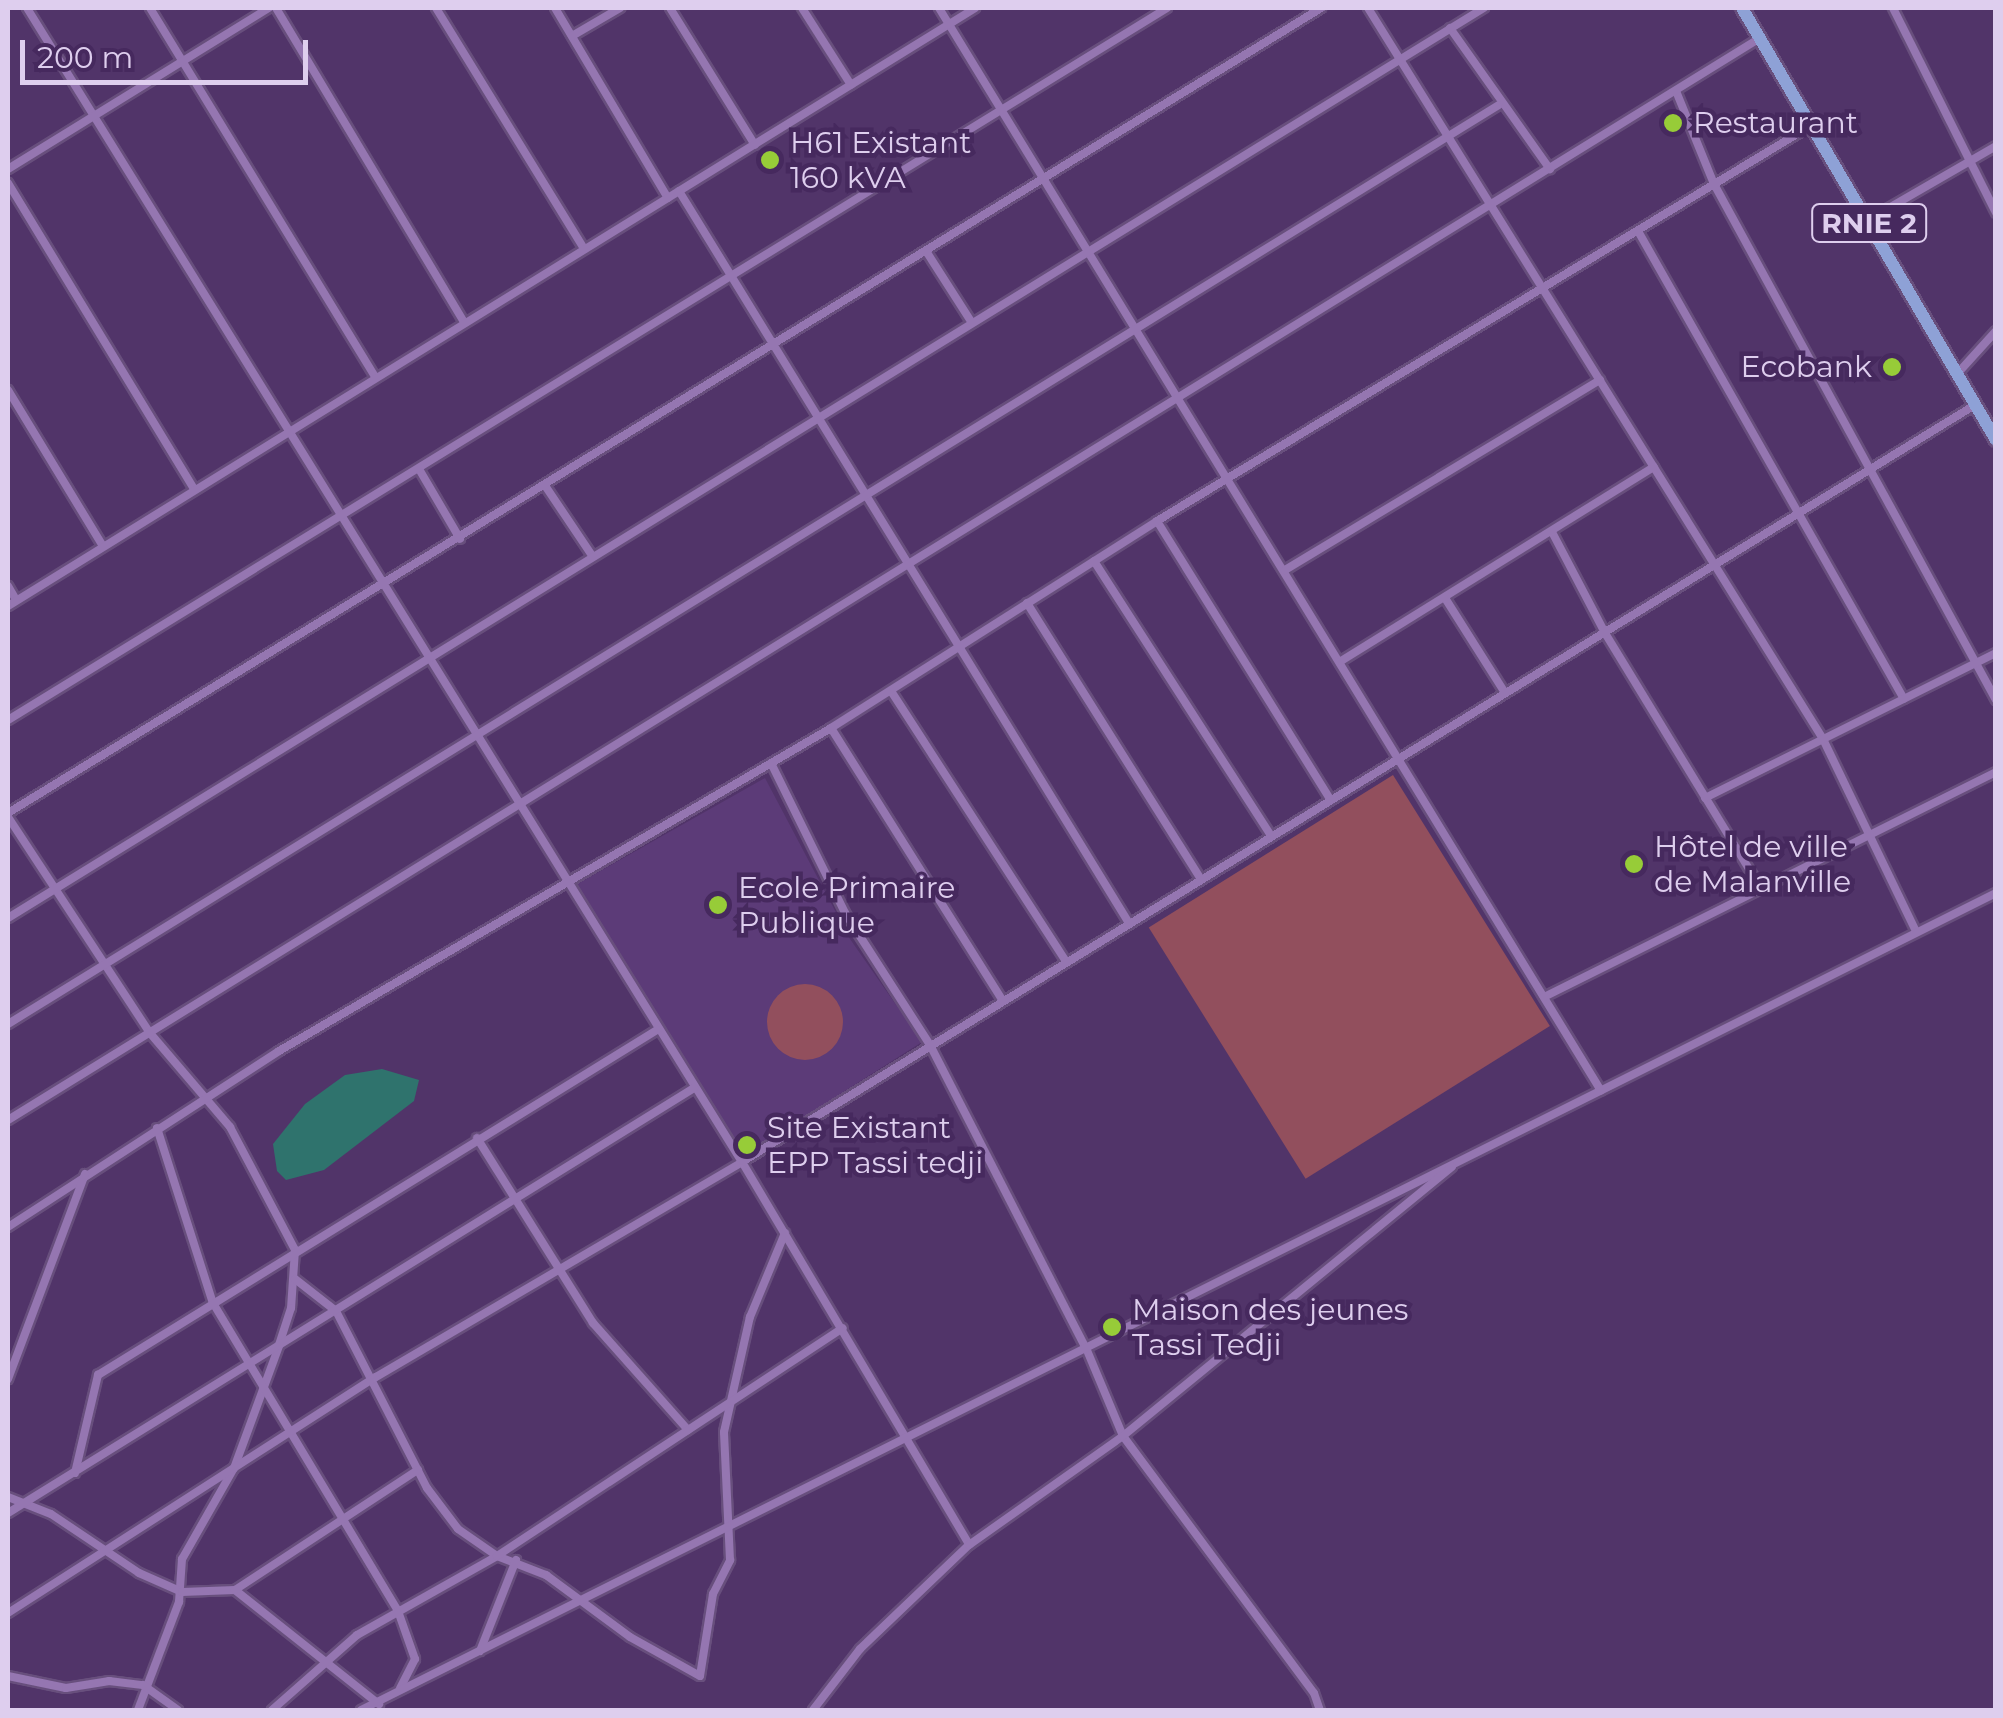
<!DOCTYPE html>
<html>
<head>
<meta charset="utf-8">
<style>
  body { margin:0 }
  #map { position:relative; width:2003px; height:1718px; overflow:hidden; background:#513469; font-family:Montserrat,sans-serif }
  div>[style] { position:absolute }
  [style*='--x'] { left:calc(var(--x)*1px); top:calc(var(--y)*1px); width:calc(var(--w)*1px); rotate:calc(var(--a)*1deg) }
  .built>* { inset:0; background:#5c3b78 }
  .green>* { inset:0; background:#924f5d; transform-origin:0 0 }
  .round { border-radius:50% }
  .water>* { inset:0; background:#2f736d }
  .roads { filter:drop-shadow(2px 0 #684f7d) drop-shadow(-2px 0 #684f7d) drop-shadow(0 2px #684f7d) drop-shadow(0 -2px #684f7d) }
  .minor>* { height:8px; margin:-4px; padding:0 4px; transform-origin:4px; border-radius:4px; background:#9576b1 }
  .primary>* { height:12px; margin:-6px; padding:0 6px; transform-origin:6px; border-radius:6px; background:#8ea1d6 }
  .dots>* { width:28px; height:28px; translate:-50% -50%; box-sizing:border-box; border:5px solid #46295e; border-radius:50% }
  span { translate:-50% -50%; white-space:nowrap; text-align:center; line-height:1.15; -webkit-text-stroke:9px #46295e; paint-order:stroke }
  .shield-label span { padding:2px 8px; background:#46295e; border:2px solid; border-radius:8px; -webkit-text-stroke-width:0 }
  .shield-label { font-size:28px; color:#deceee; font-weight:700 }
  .poi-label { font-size:30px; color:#deceee }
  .left { translate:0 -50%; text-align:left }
  .right { translate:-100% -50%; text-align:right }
  .frame { position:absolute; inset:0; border:10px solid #deceee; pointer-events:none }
  .scale { position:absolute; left:20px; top:40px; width:288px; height:45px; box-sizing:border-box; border:5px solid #deceee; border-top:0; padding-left:12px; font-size:30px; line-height:35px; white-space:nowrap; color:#deceee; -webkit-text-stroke:8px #46295e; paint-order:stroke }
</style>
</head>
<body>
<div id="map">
  <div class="built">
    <i style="clip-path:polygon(765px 778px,850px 939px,922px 1042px,744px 1155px,572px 887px)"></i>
  </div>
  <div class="green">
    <i style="left:1393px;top:775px;width:296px;height:288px;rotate:58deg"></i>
    <i class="round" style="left:767px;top:984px;width:76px;height:76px"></i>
  </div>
  <div class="water">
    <i style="clip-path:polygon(382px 1069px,419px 1080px,414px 1101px,324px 1170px,286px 1180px,277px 1171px,273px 1144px,305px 1104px,345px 1075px)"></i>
  </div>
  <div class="roads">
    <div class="minor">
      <i style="--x:27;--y:8;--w:1358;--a:58.22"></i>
      <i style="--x:742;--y:1162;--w:445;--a:59.3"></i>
      <i style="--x:150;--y:8;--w:432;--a:58.6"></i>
      <i style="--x:276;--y:8;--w:366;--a:59.1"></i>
      <i style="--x:436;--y:8;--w:283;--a:58.4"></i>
      <i style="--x:555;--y:8;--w:221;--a:59.3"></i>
      <i style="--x:670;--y:8;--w:161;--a:58.2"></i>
      <i style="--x:802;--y:8;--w:91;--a:57.5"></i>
      <i style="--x:939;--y:8;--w:1269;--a:58.56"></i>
      <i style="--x:1368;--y:8;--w:861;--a:58.1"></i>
      <i style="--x:1823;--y:739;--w:213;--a:64.2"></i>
      <i style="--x:1893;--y:8;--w:229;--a:63.3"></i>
      <i style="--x:1450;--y:28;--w:173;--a:54.7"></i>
      <i style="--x:572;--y:36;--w:56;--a:-30.3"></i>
      <i style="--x:1676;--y:91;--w:100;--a:67.8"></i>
      <i style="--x:1714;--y:184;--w:588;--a:61.34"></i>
      <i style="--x:8;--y:169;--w:307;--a:-31.7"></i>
      <i style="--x:8;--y:183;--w:358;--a:58.7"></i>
      <i style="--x:679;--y:191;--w:859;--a:58.42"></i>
      <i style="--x:1868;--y:220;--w:148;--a:-30"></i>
      <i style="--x:1638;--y:231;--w:538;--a:60.39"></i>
      <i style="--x:926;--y:251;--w:85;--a:57.4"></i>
      <i style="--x:1957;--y:374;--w:58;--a:-47.8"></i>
      <i style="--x:8;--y:390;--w:183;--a:58.7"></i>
      <i style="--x:419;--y:469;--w:81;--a:59.6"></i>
      <i style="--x:546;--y:487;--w:84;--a:56.1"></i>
      <i style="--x:1157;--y:521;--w:329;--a:58.1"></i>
      <i style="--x:1552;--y:532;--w:114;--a:62.3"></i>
      <i style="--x:1605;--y:633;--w:300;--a:58.6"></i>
      <i style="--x:1094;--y:561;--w:327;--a:57.2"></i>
      <i style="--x:1285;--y:570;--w:368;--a:-31.1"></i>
      <i style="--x:8;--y:586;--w:16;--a:60"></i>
      <i style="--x:1445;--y:598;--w:112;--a:57.7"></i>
      <i style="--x:1027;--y:603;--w:326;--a:57.8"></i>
      <i style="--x:8;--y:606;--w:1137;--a:-31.73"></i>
      <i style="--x:1341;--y:661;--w:368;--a:-31.8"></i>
      <i style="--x:891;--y:691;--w:323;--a:57.1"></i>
      <i style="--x:8;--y:720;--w:1360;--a:-31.56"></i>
      <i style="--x:831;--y:728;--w:321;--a:57.8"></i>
      <i style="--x:771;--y:763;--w:167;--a:63.7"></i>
      <i style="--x:845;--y:913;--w:157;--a:57.2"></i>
      <i style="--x:930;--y:1045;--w:341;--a:62.8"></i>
      <i style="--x:1086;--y:1348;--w:95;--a:67.2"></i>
      <i style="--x:1123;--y:1436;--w:320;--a:53.4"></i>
      <i style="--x:1314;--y:1693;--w:18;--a:71"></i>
      <i style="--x:1705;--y:798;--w:325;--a:-26.5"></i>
      <i style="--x:8;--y:813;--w:1540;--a:-31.51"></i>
      <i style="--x:8;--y:817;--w:257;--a:56.7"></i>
      <i style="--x:149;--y:1032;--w:125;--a:49.5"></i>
      <i style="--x:230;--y:1127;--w:139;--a:62.1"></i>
      <i style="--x:295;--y:1250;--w:58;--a:93.9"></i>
      <i style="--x:291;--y:1308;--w:40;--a:108"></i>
      <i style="--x:279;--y:1346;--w:130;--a:110.2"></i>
      <i style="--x:234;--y:1468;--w:105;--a:119.7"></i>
      <i style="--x:182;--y:1559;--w:43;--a:94"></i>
      <i style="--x:179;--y:1602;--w:116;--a:110.8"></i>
      <i style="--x:8;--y:918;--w:1734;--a:-31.66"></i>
      <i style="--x:1544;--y:997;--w:505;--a:-26.46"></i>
      <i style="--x:8;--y:1024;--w:1751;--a:-31.65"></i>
      <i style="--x:8;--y:1120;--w:2059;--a:-31.7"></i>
      <i style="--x:157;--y:1128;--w:184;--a:72.3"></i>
      <i style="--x:213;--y:1303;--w:359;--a:59"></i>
      <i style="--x:398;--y:1611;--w:51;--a:70.5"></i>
      <i style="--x:415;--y:1659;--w:33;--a:117"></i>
      <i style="--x:477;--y:1138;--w:218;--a:57.9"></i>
      <i style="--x:593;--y:1323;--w:143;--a:48.4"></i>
      <i style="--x:8;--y:1227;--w:323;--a:-33"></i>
      <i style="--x:279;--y:1051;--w:640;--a:-30.33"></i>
      <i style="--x:831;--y:728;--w:386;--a:-32.4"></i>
      <i style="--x:1157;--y:521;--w:765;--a:-31.16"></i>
      <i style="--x:295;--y:1279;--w:52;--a:38"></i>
      <i style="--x:336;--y:1311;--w:199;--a:62.8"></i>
      <i style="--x:427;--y:1488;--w:51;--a:52.9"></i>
      <i style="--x:458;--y:1529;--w:47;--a:34.7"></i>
      <i style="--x:497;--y:1556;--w:53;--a:21.2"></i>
      <i style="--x:546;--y:1575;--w:104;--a:36.4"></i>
      <i style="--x:630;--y:1637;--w:80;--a:29.1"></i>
      <i style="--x:700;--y:1676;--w:83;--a:-81"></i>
      <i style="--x:713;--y:1594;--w:38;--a:-63"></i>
      <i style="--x:730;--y:1560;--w:128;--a:-92.7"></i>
      <i style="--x:724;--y:1432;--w:118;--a:-77.3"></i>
      <i style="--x:750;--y:1317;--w:91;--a:-67.4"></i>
      <i style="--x:8;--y:1379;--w:219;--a:-69.4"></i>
      <i style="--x:75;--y:1473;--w:101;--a:-76.8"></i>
      <i style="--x:98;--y:1375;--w:657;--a:-31.68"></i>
      <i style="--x:8;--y:1497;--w:46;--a:21.6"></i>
      <i style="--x:51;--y:1514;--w:106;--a:33.8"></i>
      <i style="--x:139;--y:1573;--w:47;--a:23.8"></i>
      <i style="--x:182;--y:1592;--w:53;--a:-2.2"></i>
      <i style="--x:235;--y:1590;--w:184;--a:38.4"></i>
      <i style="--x:8;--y:1513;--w:807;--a:-31.78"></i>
      <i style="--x:235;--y:1590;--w:219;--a:-33.3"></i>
      <i style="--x:8;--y:1613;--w:437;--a:-32.7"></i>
      <i style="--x:376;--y:1377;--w:424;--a:-30.4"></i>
      <i style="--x:742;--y:1162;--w:1447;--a:-31.55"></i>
      <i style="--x:480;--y:1651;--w:98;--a:-68.4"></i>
      <i style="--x:8;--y:1676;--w:59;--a:11.7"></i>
      <i style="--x:66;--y:1688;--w:44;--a:-9.2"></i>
      <i style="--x:109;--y:1681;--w:34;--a:7"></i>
      <i style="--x:143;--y:1685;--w:43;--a:35.5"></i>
      <i style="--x:272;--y:1710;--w:113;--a:-41.4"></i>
      <i style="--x:357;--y:1635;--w:161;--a:-29.4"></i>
      <i style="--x:497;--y:1556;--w:414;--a:-33.4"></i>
      <i style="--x:361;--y:1710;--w:1828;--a:-26.55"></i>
      <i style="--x:813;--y:1710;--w:77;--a:-52.4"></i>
      <i style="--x:860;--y:1649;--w:151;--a:-43.7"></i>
      <i style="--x:969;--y:1545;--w:189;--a:-35.3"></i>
      <i style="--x:1123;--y:1436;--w:425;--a:-39.3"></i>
    </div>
    <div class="primary">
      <i style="--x:1742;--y:8;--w:501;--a:59.55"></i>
    </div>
  </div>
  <div class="dots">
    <i style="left:1673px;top:123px;background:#97cc38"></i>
    <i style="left:770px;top:160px;background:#97cc38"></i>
    <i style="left:1892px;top:367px;background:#97cc38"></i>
    <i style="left:1634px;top:864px;background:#97cc38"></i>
    <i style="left:718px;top:905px;background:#97cc38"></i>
    <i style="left:747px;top:1145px;background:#97cc38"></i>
    <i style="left:1112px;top:1327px;background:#97cc38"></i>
  </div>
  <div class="shield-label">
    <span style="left:1869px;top:223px">RNIE 2</span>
  </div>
  <div class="poi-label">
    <span class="left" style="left:1693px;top:123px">Restaurant</span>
    <span class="left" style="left:790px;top:160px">H61 Existant<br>160 kVA</span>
    <span class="right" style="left:1872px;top:367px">Ecobank</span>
    <span class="left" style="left:1654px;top:864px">Hôtel de ville<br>de Malanville</span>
    <span class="left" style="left:738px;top:905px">Ecole Primaire<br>Publique</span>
    <span class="left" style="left:767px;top:1145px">Site Existant<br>EPP Tassi tedji</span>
    <span class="left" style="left:1132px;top:1327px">Maison des jeunes<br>Tassi Tedji</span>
  </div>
  <div class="frame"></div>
  <div class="scale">200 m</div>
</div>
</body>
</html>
